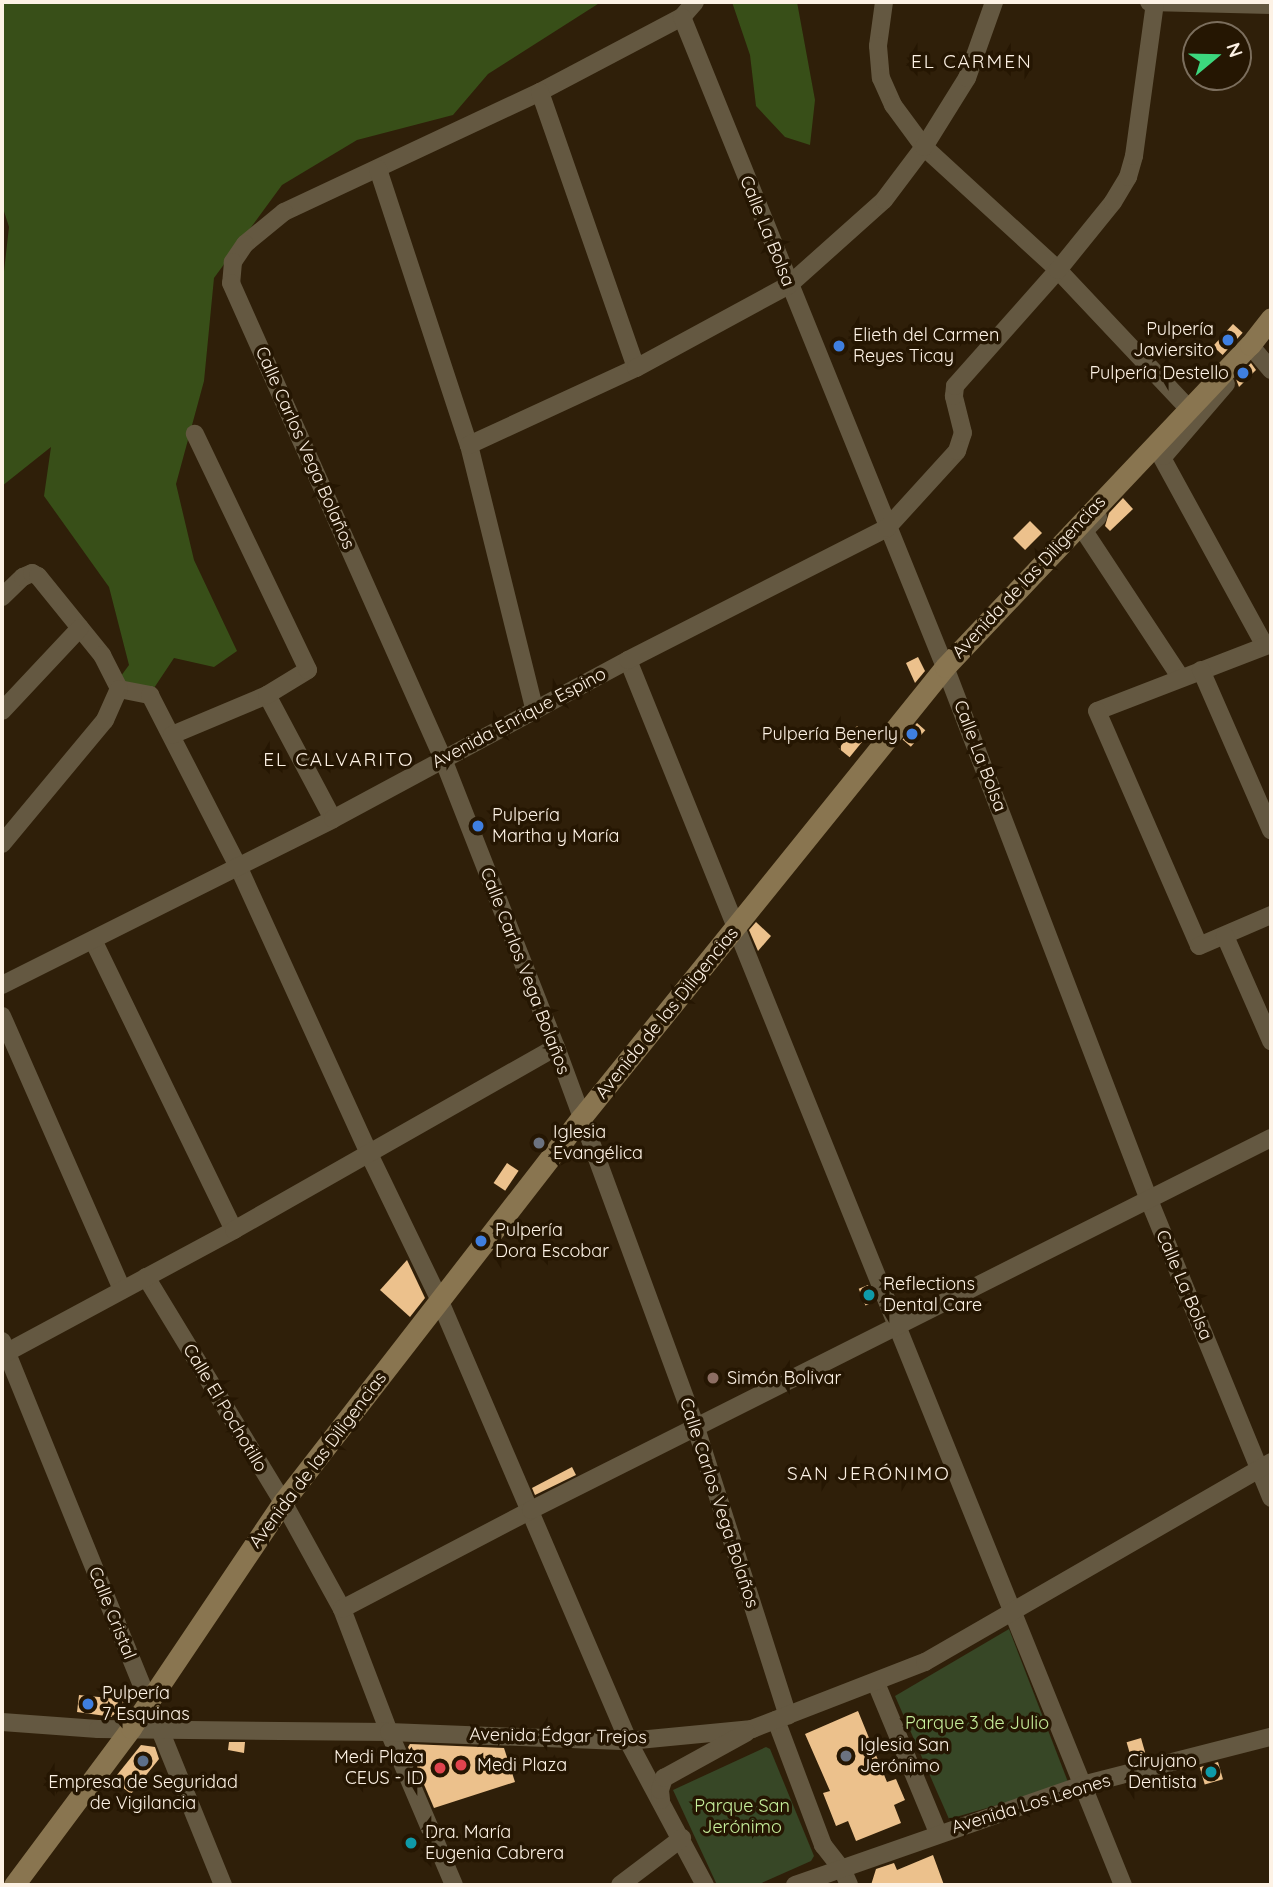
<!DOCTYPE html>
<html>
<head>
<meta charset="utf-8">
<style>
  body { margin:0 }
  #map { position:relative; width:1273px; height:1887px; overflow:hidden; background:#2f1f09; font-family:Quicksand,sans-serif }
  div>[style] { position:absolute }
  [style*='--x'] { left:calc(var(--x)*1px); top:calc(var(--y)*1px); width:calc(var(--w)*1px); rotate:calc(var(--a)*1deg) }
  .green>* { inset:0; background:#374726 }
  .forest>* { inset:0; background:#384f18 }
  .building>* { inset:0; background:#ecc18c; transform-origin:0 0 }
  .street>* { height:18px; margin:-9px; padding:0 9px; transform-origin:9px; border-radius:9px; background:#645841 }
  .secondary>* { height:21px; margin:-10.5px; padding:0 10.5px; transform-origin:10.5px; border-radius:10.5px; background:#897550 }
  .dots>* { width:19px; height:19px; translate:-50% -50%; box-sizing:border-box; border:4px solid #251602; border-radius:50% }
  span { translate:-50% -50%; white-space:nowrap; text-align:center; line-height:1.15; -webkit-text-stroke:7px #251602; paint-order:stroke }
  .street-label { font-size:18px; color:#fdf2e5 }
  .poi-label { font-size:18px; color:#fdf2e5 }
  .right { translate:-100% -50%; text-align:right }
  .left { translate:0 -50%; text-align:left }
  .park-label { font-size:18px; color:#c6ee9b }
  .neighbourhood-label { font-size:19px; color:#fdf2e5; letter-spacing:2px }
  .frame { position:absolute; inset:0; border:4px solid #fdf2e5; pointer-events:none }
  .north { position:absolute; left:1182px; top:21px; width:70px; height:70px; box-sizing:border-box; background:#251602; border:2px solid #7b6e5d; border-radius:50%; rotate:71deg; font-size:19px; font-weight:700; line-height:28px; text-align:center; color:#fdf2e5 }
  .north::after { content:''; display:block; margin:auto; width:24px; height:32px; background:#3cd77e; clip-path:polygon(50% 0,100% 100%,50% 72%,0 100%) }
</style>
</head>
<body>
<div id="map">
  <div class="green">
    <i style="clip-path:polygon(1009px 1629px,1068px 1782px,1066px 1785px,949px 1819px,895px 1696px)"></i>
    <i style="clip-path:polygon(766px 1747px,770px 1749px,814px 1856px,811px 1861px,757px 1885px,717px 1885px,673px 1790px)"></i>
  </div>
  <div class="forest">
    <i style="clip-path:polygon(2px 2px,601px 2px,488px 74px,453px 115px,357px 140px,282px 185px,214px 278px,204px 381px,176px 484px,194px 560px,237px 651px,214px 667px,174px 658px,152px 691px,118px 680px,129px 665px,109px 587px,44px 496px,51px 447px,2px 486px,2px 289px,9px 227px,2px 205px)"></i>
    <i style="clip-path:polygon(732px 2px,797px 2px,815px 100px,810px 145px,785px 137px,756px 106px,750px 55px)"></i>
  </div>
  <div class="building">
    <i style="left:1233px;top:324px;width:13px;height:30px;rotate:42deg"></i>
    <i style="clip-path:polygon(1251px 363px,1256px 370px,1239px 387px,1236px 379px)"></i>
    <i style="clip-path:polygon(1123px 498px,1133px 509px,1110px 531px,1105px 526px,1109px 513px)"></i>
    <i style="left:1030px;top:521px;width:17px;height:24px;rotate:45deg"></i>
    <i style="clip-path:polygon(918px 657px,925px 671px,915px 683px,906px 663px)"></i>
    <i style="left:917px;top:723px;width:11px;height:22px;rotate:41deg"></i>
    <i style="left:857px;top:726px;width:14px;height:29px;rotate:39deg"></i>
    <i style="clip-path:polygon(756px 922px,771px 936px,758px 951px,749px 930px)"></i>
    <i style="left:507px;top:1163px;width:14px;height:24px;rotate:34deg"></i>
    <i style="clip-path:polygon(407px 1260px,425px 1298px,410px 1317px,380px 1290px)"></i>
    <i style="left:868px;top:1285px;width:18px;height:10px;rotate:68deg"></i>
    <i style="clip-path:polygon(572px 1467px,576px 1475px,535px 1495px,532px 1488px)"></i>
    <i style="clip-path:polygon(79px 1695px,99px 1697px,125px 1700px,113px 1717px,77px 1712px)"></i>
    <i style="clip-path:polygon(858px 1711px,887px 1782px,896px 1779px,905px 1800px,894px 1805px,901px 1823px,856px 1841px,848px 1821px,836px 1826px,823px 1793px,830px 1791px,805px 1734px)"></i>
    <i style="left:1141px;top:1738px;width:15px;height:15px;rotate:74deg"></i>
    <i style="clip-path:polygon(229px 1742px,245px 1742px,244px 1753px,228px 1750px)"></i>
    <i style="clip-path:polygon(410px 1744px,504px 1748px,515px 1782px,434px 1808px,408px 1747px)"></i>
    <i style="clip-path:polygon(141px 1745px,155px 1747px,159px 1759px,131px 1794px,113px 1780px)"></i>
    <i style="left:1218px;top:1762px;width:18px;height:19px;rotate:74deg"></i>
    <i style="clip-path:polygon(933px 1855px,944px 1885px,871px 1885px,876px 1869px,894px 1863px,897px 1870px)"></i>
  </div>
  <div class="street">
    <i style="--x:695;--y:2;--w:20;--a:131"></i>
    <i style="--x:682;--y:17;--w:161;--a:152.2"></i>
    <i style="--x:540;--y:92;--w:283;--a:154.9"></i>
    <i style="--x:284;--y:212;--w:50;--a:140.6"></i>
    <i style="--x:245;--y:244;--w:22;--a:124"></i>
    <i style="--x:233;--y:262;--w:21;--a:95"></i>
    <i style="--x:231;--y:283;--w:521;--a:65.99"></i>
    <i style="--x:443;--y:759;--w:309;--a:68.6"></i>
    <i style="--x:556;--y:1047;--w:406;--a:69.8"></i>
    <i style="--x:696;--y:1428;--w:302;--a:72.3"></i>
    <i style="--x:884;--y:2;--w:44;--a:97.8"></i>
    <i style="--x:878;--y:46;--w:32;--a:85"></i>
    <i style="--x:881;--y:78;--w:30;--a:66"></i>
    <i style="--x:893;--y:105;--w:52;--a:53.6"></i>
    <i style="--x:924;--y:147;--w:182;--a:42.5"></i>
    <i style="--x:1058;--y:270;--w:191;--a:46.7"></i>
    <i style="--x:1149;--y:2;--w:122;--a:1.4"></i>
    <i style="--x:682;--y:17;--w:701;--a:67.97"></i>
    <i style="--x:945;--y:667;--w:571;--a:69.06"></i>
    <i style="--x:1149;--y:1200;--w:322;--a:67.7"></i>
    <i style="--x:540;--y:92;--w:292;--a:70.8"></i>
    <i style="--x:378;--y:169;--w:291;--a:71.8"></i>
    <i style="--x:469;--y:445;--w:274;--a:76.1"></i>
    <i style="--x:1250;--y:345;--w:33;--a:50"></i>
    <i style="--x:469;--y:445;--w:184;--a:-24.8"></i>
    <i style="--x:636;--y:368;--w:174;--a:-28.5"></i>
    <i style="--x:789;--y:285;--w:127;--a:-41.8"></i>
    <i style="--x:884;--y:200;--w:66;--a:-53"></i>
    <i style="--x:924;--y:147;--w:81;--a:-58.1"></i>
    <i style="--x:967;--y:78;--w:81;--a:-70.4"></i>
    <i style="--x:1155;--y:445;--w:229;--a:61.3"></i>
    <i style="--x:1164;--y:456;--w:95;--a:-49.3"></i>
    <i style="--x:1098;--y:517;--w:20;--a:135"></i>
    <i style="--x:1084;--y:531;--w:176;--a:56.6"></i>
    <i style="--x:2;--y:597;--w:29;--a:-44"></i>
    <i style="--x:23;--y:577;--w:10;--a:-24"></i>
    <i style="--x:32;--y:573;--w:7;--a:27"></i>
    <i style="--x:38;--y:576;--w:102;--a:51"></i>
    <i style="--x:102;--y:655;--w:38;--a:63"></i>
    <i style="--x:119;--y:689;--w:32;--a:11"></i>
    <i style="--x:150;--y:695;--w:192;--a:62.8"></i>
    <i style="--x:238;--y:866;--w:316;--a:65.5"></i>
    <i style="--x:369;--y:1154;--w:161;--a:64.2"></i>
    <i style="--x:439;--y:1299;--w:481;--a:66.8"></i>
    <i style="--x:628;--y:1741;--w:163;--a:61.9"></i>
    <i style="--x:1271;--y:644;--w:186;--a:158.9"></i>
    <i style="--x:1097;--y:711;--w:256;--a:66.5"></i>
    <i style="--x:1199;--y:946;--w:78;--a:-23.3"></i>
    <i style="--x:628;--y:660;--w:1321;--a:68"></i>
    <i style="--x:1201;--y:670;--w:175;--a:66.4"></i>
    <i style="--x:267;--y:695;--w:140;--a:62"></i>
    <i style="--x:2;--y:711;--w:114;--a:-46.8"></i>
    <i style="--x:172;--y:735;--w:103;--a:-22.8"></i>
    <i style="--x:267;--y:695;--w:48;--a:-31.4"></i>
    <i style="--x:308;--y:670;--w:262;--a:-115.6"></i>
    <i style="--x:2;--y:844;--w:161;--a:-50.3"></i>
    <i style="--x:105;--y:720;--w:34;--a:-66"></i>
    <i style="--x:1225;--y:936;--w:115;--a:66.3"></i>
    <i style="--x:93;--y:940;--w:322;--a:64.1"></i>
    <i style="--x:2;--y:985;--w:370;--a:-26.6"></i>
    <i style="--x:333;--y:819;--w:335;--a:-28.3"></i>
    <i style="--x:628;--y:660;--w:291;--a:-27"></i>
    <i style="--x:887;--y:528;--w:104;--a:-47.7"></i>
    <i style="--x:957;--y:451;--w:19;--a:-72"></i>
    <i style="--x:963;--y:433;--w:38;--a:-104"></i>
    <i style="--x:954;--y:396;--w:10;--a:-84"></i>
    <i style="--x:955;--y:386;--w:155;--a:-48.4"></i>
    <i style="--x:1058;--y:270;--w:87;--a:-51"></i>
    <i style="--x:1113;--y:202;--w:29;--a:-59"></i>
    <i style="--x:1128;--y:177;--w:22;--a:-74"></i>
    <i style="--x:1134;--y:156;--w:155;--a:-82.2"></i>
    <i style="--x:2;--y:1016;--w:299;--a:66.3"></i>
    <i style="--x:146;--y:1277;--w:263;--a:58.7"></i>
    <i style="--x:283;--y:1502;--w:122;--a:61.1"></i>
    <i style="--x:342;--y:1609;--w:132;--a:69.1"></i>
    <i style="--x:389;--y:1732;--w:166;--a:67"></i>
    <i style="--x:2;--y:1341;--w:587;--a:67.89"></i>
    <i style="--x:2;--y:1355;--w:264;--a:-28.3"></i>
    <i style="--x:234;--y:1230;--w:370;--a:-29.6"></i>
    <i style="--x:342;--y:1609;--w:213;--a:-27.6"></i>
    <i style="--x:531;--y:1510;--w:828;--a:-26.69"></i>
    <i style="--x:876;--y:1683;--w:162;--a:67.5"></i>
    <i style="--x:776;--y:1720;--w:134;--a:69.4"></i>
    <i style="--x:823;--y:1845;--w:31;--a:52"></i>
    <i style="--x:842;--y:1869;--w:17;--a:66"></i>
    <i style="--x:2;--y:1722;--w:96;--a:4.2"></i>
    <i style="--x:98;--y:1729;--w:291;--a:0.6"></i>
    <i style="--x:389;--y:1732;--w:239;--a:2.2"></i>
    <i style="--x:628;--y:1741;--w:125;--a:-5.5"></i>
    <i style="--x:752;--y:1729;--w:186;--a:-21.2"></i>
    <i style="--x:925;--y:1662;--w:400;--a:-30"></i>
    <i style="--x:661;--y:1800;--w:10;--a:-96"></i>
    <i style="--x:660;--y:1790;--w:13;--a:-72"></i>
    <i style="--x:664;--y:1778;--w:94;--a:-28.8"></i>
    <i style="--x:620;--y:1885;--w:78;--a:-37.2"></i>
    <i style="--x:795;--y:1885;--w:304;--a:-19.2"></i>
    <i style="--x:1082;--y:1785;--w:195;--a:-14.3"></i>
  </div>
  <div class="secondary">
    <i style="--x:14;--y:1885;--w:196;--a:-53.3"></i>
    <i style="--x:131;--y:1728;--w:272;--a:-56.1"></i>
    <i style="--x:283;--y:1502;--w:486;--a:-52.2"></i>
    <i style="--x:581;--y:1118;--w:580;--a:-51.09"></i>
    <i style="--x:945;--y:667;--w:444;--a:-46.6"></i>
    <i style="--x:1250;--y:345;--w:34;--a:-52"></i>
  </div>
  <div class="dots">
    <i style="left:1228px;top:340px;background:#3f7fe0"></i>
    <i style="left:839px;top:346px;background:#3f7fe0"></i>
    <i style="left:1243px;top:373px;background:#3f7fe0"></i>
    <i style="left:912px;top:734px;background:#3f7fe0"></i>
    <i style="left:478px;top:826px;background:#3f7fe0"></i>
    <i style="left:539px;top:1143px;background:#6b7280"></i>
    <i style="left:481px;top:1241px;background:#3f7fe0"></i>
    <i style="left:869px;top:1295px;background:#0f9aa8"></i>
    <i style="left:713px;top:1378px;background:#8d6e63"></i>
    <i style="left:88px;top:1704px;background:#3f7fe0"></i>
    <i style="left:846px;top:1756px;background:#6b7280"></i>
    <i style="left:143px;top:1761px;background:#5c6f8a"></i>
    <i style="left:461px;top:1765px;background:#e0444e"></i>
    <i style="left:440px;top:1768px;background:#e0444e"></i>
    <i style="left:1211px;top:1772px;background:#0f9aa8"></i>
    <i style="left:411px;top:1843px;background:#0f9aa8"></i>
  </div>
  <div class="street-label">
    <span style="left:767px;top:231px;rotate:68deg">Calle La Bolsa</span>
    <span style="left:305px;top:448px;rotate:66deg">Calle Carlos Vega Bolaños</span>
    <span style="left:1029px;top:577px;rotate:-47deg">Avenida de las Diligencias</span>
    <span style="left:519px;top:718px;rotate:-28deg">Avenida Enrique Espino</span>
    <span style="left:980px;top:756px;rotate:69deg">Calle La Bolsa</span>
    <span style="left:525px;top:971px;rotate:69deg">Calle Carlos Vega Bolaños</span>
    <span style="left:667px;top:1013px;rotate:-51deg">Avenida de las Diligencias</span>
    <span style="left:1184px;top:1285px;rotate:67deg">Calle La Bolsa</span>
    <span style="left:225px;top:1408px;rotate:59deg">Calle El Pochotillo</span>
    <span style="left:318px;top:1460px;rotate:-53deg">Avenida de las Diligencias</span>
    <span style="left:719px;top:1503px;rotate:72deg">Calle Carlos Vega Bolaños</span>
    <span style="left:112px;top:1613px;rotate:68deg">Calle Cristal</span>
    <span style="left:558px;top:1736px;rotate:1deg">Avenida Édgar Trejos</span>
    <span style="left:1031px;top:1804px;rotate:-17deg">Avenida Los Leones</span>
  </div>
  <div class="poi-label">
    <span class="right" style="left:1214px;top:340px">Pulpería<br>Javiersito</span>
    <span class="left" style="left:853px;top:346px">Elieth del Carmen<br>Reyes Ticay</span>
    <span class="right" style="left:1229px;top:373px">Pulpería Destello</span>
    <span class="right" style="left:898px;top:734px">Pulpería Benerly</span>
    <span class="left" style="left:492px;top:826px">Pulpería<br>Martha y María</span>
    <span class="left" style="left:553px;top:1143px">Iglesia<br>Evangélica</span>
    <span class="left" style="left:495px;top:1241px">Pulpería<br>Dora Escobar</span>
    <span class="left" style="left:883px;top:1295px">Reflections<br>Dental Care</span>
    <span class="left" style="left:727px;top:1378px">Simón Bolivar</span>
    <span class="left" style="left:102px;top:1704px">Pulpería<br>7 Esquinas</span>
    <span class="left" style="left:860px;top:1756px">Iglesia San<br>Jerónimo</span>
    <span class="right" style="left:424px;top:1768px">Medi Plaza<br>CEUS - ID</span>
    <span class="right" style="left:1197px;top:1772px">Cirujano<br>Dentista</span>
    <span class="left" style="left:477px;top:1765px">Medi Plaza</span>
    <span style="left:143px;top:1793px">Empresa de Seguridad<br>de Vigilancia</span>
    <span class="left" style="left:425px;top:1843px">Dra. María<br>Eugenia Cabrera</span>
  </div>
  <div class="park-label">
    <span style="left:977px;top:1723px">Parque 3 de Julio</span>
    <span style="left:742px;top:1817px">Parque San<br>Jerónimo</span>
  </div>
  <div class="neighbourhood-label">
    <span style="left:972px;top:62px">EL CARMEN</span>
    <span style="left:339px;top:760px">EL CALVARITO</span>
    <span style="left:869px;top:1474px">SAN JERÓNIMO</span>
  </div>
  <div class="frame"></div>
  <div class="north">N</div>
</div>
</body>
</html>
